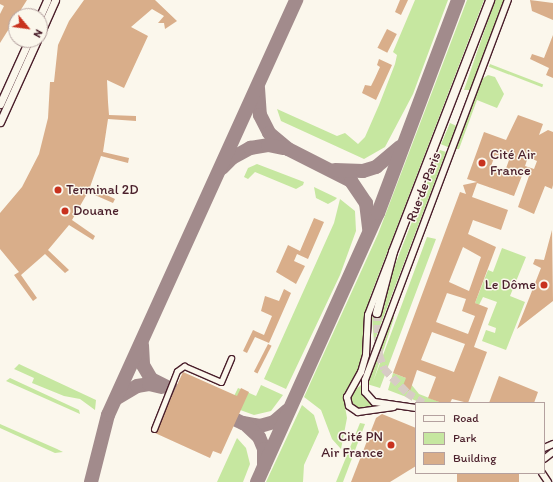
<!DOCTYPE html>
<html>
<head>
<meta charset="utf-8">
<style>
  body { margin:0 }
  #map { position:relative; width:553px; height:482px; overflow:hidden; background:#fbf7ec; font-family:Itim,sans-serif }
  div>[style] { position:absolute }
  [style*='--x'] { left:calc(var(--x)*1px); top:calc(var(--y)*1px); width:calc(var(--w)*1px); rotate:calc(var(--a)*1deg) }
  .green>* { inset:0; background:#c6e7a0; transform-origin:0 0 }
  .taxiway>* { height:14px; margin:-7px; padding:0 7px; transform-origin:7px; border-radius:7px; background:#a28b8c }
  .building>* { inset:0; background:#d9ae8a; transform-origin:0 0 }
  .primary-tunnel>* { height:8px; margin-top:-4px; transform-origin:0; background:repeating-linear-gradient(90deg,#d8ccc5 0 8px,transparent 0 12px) }
  .roads { filter:drop-shadow(1px 0 #4a1f2b) drop-shadow(-1px 0 #4a1f2b) drop-shadow(0 1px #4a1f2b) drop-shadow(0 -1px #4a1f2b) }
  .minor>* { height:5px; margin:-2.5px; padding:0 2.5px; transform-origin:2.5px; border-radius:2.5px; background:#fbf7ec }
  .tertiary>* { height:6px; margin:-3px; padding:0 3px; transform-origin:3px; border-radius:3px; background:#fbf7ec }
  .secondary>* { height:7px; margin:-3.5px; padding:0 3.5px; transform-origin:3.5px; border-radius:3.5px; background:#fbf7ec }
  .primary>* { height:8px; margin:-4px; padding:0 4px; transform-origin:4px; border-radius:4px; background:#fbf7ec }
  .dots>* { width:11px; height:11px; translate:-50% -50%; box-sizing:border-box; border:2px solid #fbf7ec; border-radius:50% }
  span { translate:-50% -50%; white-space:nowrap; text-align:center; line-height:1.15; -webkit-text-stroke:3px #fbf7ec; paint-order:stroke }
  .poi-label { font-size:14px; color:#4a1f2b }
  .left { translate:0 -50%; text-align:left }
  .right { translate:-100% -50%; text-align:right }
  .street-label { font-size:14px; color:#4a1f2b }
  .legend { position:absolute; left:415px; top:402px; width:130px; height:72px; box-sizing:border-box; background:#fbf7ec; border:1px solid #b4a19f; margin:0; padding:5px 7px; list-style:none; font-size:12px; color:#4a1f2b }
  .legend li { display:flex; align-items:center; gap:8px; height:20px }
  .legend b { width:20px; border:1px solid #b4a19f }
  .north { position:absolute; left:8px; top:8px; width:40px; height:40px; box-sizing:border-box; background:#fbf7ec; border:1px solid #b4a19f; border-radius:50%; rotate:119deg; font-size:11px; font-weight:700; line-height:16px; text-align:center; color:#4a1f2b }
  .north::after { content:''; display:block; margin:auto; width:14px; height:18px; background:#c8321e; clip-path:polygon(50% 0,100% 100%,50% 72%,0 100%) }
</style>
</head>
<body>
<div id="map">
  <div class="green">
    <i style="clip-path:polygon(415px 0,448px 0,413px 94px,385px 147px,364px 159px,281px 121px,277px 109px,337px 136px,345px 133px,358px 144px,365px 137px,379px 105px,395px 64px,397px 55px,393px 52px)"></i>
    <i style="clip-path:polygon(467px 0,484px 0,370px 297px,360px 369px,343px 395px,347px 418px,341px 449px,332px 439px,321px 410px,304px 397px,378px 234px)"></i>
    <i style="clip-path:polygon(495px 0,505px 0,470px 90px,464px 90px)"></i>
    <i style="left:490px;top:64px;width:57px;height:3px;rotate:21deg"></i>
    <i style="clip-path:polygon(488px 75px,495px 77px,504px 94px,497px 108px,477px 100px,459px 149px,456px 149px,482px 79px)"></i>
    <i style="left:450px;top:123px;width:8px;height:23px;rotate:23deg"></i>
    <i style="clip-path:polygon(440px 150px,446px 152px,374px 342px,372px 317px,384px 308px,388px 283px)"></i>
    <i style="clip-path:polygon(257px 164px,304px 182px,303px 185px,296px 189px,255px 172px,248px 179px,244px 177px,248px 168px)"></i>
    <i style="clip-path:polygon(314px 187px,337px 198px,335px 200px,328px 204px,316px 198px)"></i>
    <i style="clip-path:polygon(340px 199px,355px 211px,356px 231px,340px 275px,286px 389px,264px 379px,334px 223px)"></i>
    <i style="clip-path:polygon(427px 237px,436px 239px,380px 388px,367px 384px,392px 310px,394px 318px,373px 382px)"></i>
    <i style="clip-path:polygon(502px 248px,526px 257px,510px 296px,525px 302px,506px 350px,482px 341px,486px 330px,495px 333px,496px 328px,488px 325px,497px 302px,483px 297px,479px 305px,475px 303px,488px 270px,493px 272px)"></i>
    <i style="clip-path:polygon(19px 364px,96px 400px,95px 410px,80px 399px,64px 396px,32px 383px,34px 378px,14px 369px)"></i>
    <i style="clip-path:polygon(393px 373px,406px 378px,419px 394px,442px 403px,422px 403px,388px 390px)"></i>
    <i style="clip-path:polygon(10px 378px,79px 410px,80px 414px,6px 381px)"></i>
    <i style="clip-path:polygon(261px 385px,283px 395px,271px 411px,254px 415px,232px 407px,231px 402px,238px 388px,256px 396px)"></i>
    <i style="clip-path:polygon(361px 385px,366px 400px,375px 406px,359px 409px,351px 403px,350px 394px)"></i>
    <i style="clip-path:polygon(302px 405px,314px 415px,319px 432px,304px 465px,303px 482px,266px 482px)"></i>
    <i style="clip-path:polygon(360px 423px,365px 424px,343px 482px,336px 482px)"></i>
    <i style="clip-path:polygon(0 424px,57px 449px,63px 452px,55px 453px,0 428px)"></i>
    <i style="clip-path:polygon(237px 438px,246px 448px,250px 464px,243px 482px,217px 482px)"></i>
  </div>
  <div class="taxiway">
    <i style="--x:258;--y:88;--w:27;--a:86"></i>
    <i style="--x:260;--y:115;--w:20;--a:63"></i>
    <i style="--x:269;--y:133;--w:25;--a:40"></i>
    <i style="--x:288;--y:149;--w:71;--a:26.9"></i>
    <i style="--x:351;--y:181;--w:27;--a:56"></i>
    <i style="--x:366;--y:203;--w:26;--a:83"></i>
    <i style="--x:222;--y:168;--w:14;--a:-45"></i>
    <i style="--x:232;--y:158;--w:21;--a:-29"></i>
    <i style="--x:250;--y:148;--w:18;--a:-9"></i>
    <i style="--x:268;--y:145;--w:16;--a:11"></i>
    <i style="--x:335;--y:170;--w:28;--a:2"></i>
    <i style="--x:363;--y:171;--w:14;--a:-17"></i>
    <i style="--x:376;--y:167;--w:31;--a:-40"></i>
    <i style="--x:142;--y:345;--w:20;--a:87"></i>
    <i style="--x:143;--y:365;--w:16;--a:60"></i>
    <i style="--x:151;--y:379;--w:45;--a:26.6"></i>
    <i style="--x:117;--y:398;--w:23;--a:-31"></i>
    <i style="--x:137;--y:386;--w:12;--a:-9"></i>
    <i style="--x:149;--y:384;--w:13;--a:13"></i>
    <i style="--x:219;--y:412;--w:26;--a:25"></i>
    <i style="--x:243;--y:423;--w:17;--a:10"></i>
    <i style="--x:260;--y:426;--w:15;--a:-16"></i>
    <i style="--x:274;--y:422;--w:18;--a:-41"></i>
    <i style="--x:245;--y:424;--w:19;--a:43"></i>
    <i style="--x:259;--y:437;--w:13;--a:67"></i>
    <i style="--x:264;--y:449;--w:17;--a:90"></i>
    <i style="--x:91;--y:482;--w:69;--a:-75.8"></i>
    <i style="--x:108;--y:415;--w:456;--a:-65.6"></i>
    <i style="--x:257;--y:482;--w:295;--a:-65.8"></i>
    <i style="--x:378;--y:213;--w:228;--a:-69.4"></i>
  </div>
  <div class="building">
    <i style="clip-path:polygon(0 0,27px 0,0 43px,0 14px,4px 6px,0 4px)"></i>
    <i style="clip-path:polygon(84px 0,155px 0,177px 21px,165px 29px,164px 23px,158px 23px,164px 16px,152px 9px,131px 27px,148px 36px,124px 88px,107px 80px,108px 102px,109px 115px,136px 116px,136px 121px,108px 119px,103px 152px,129px 158px,128px 163px,101px 156px,90px 187px,115px 199px,113px 203px,88px 192px,72px 220px,95px 236px,93px 240px,69px 225px,48px 250px,69px 270px,65px 273px,45px 254px,21px 275px,37px 298px,33px 301px,14px 275px,19px 272px,0 249px,0 213px,22px 187px,39px 154px,48px 118px,50px 82px,54px 82px,58px 45px,69px 21px)"></i>
    <i style="clip-path:polygon(400px 0,408px 0,401px 15px,395px 12px)"></i>
    <i style="clip-path:polygon(530px 0,553px 3px,553px 20px,532px 11px)"></i>
    <i style="left:387px;top:29px;width:11px;height:21px;rotate:27deg"></i>
    <i style="clip-path:polygon(553px 35px,553px 78px,546px 75px,549px 68px,530px 59px,532px 54px,544px 58px)"></i>
    <i style="clip-path:polygon(379px 59px,392px 65px,376px 100px,362px 93px,365px 85px,371px 86px,375px 78px,380px 67px,377px 65px)"></i>
    <i style="clip-path:polygon(evenodd,518px 115px,543px 124px,539px 135px,548px 130px,553px 132px,553px 185px,552px 189px,545px 186px,534px 214px,518px 207px,529px 176px,523px 173px,514px 196px,477px 183px,472px 197px,508px 210px,501px 230px,473px 220px,468px 234px,496px 247px,475px 303px,488px 308px,474px 347px,487px 352px,468px 403px,452px 399px,450px 403px,442px 403px,428px 398px,436px 377px,417px 370px,410px 391px,402px 388px,406px 378px,393px 373px,460px 192px,466px 194px,463px 185px,477px 182px,467px 179px,484px 132px,506px 140px,518px 115px,495px 155px,509px 160px,504px 174px,490px 169px,495px 155px,518px 115px,528px 157px,537px 161px,534px 169px,525px 166px,528px 157px,518px 115px,463px 247px,481px 257px,469px 291px,449px 282px,463px 247px,518px 115px,447px 293px,466px 299px,462px 311px,475px 316px,468px 334px,436px 322px,447px 293px,518px 115px,432px 332px,465px 344px,454px 372px,421px 360px,432px 332px)"></i>
    <i style="clip-path:polygon(314px 218px,324px 222px,308px 259px,297px 254px,294px 261px,305px 266px,296px 284px,276px 272px,288px 245px,300px 251px)"></i>
    <i style="clip-path:polygon(552px 230px,553px 301px,517px 329px,541px 268px,533px 264px,535px 259px,544px 260px)"></i>
    <i style="clip-path:polygon(284px 289px,291px 293px,269px 343px,255px 337px,247px 353px,243px 351px,253px 330px,264px 335px,272px 316px,261px 311px,265px 296px,279px 301px)"></i>
    <i style="left:268px;top:344px;width:4px;height:31px;rotate:27deg"></i>
    <i style="clip-path:polygon(183px 372px,237px 396px,241px 388px,249px 392px,221px 454px,213px 451px,210px 458px,155px 433px)"></i>
    <i style="clip-path:polygon(499px 376px,538px 392px,534px 403px,489px 403px)"></i>
    <i style="clip-path:polygon(382px 414px,416px 428px,416px 466px,390px 482px,351px 482px,376px 418px)"></i>
    <i style="left:457px;top:473px;width:62px;height:9px"></i>
  </div>
  <div class="primary-tunnel">
    <i style="--x:377;--y:313;--w:42;--a:87.3"></i>
    <i style="--x:379;--y:355;--w:15;--a:70"></i>
    <i style="--x:384;--y:369;--w:33;--a:46"></i>
    <i style="--x:407;--y:393;--w:19;--a:32"></i>
  </div>
  <div class="roads">
    <div class="minor">
      <i style="--x:154;--y:429;--w:62;--a:-68.4"></i>
      <i style="--x:177;--y:371;--w:9;--a:-36"></i>
      <i style="--x:184;--y:366;--w:40;--a:23.4"></i>
      <i style="--x:221;--y:382;--w:26;--a:-67"></i>
    </div>
    <div class="tertiary">
      <i style="--x:391;--y:255;--w:64;--a:111"></i>
      <i style="--x:368;--y:315;--w:40;--a:92.9"></i>
      <i style="--x:366;--y:355;--w:18;--a:106"></i>
      <i style="--x:361;--y:372;--w:29;--a:119"></i>
      <i style="--x:347;--y:397;--w:9;--a:77"></i>
      <i style="--x:349;--y:406;--w:11;--a:34"></i>
      <i style="--x:358;--y:412;--w:36;--a:-8"></i>
      <i style="--x:416;--y:408;--w:42;--a:-171.9"></i>
      <i style="--x:374;--y:402;--w:13;--a:-132"></i>
      <i style="--x:365;--y:392;--w:12;--a:-90"></i>
      <i style="--x:365;--y:380;--w:406;--a:-69.4"></i>
      <i style="--x:544;--y:448;--w:10;--a:-24"></i>
      <i style="--x:544;--y:459;--w:11;--a:-38"></i>
      <i style="--x:542;--y:473;--w:11;--a:56"></i>
    </div>
    <div class="secondary">
      <i style="--x:40;--y:16;--w:17;--a:-66"></i>
      <i style="--x:40;--y:34;--w:37;--a:-66"></i>
      <i style="--x:0;--y:104;--w:70;--a:-65.6"></i>
      <i style="--x:0;--y:122;--w:90;--a:-65.7"></i>
    </div>
    <div class="primary">
      <i style="--x:377;--y:313;--w:63;--a:-75.3"></i>
      <i style="--x:393;--y:252;--w:270;--a:-68.9"></i>
    </div>
  </div>
  <div class="dots">
    <i style="left:482px;top:163px;background:#c8321e"></i>
    <i style="left:58px;top:190px;background:#c8321e"></i>
    <i style="left:65px;top:211px;background:#c8321e"></i>
    <i style="left:544px;top:285px;background:#c8321e"></i>
    <i style="left:391px;top:445px;background:#c8321e"></i>
  </div>
  <div class="poi-label">
    <span class="left" style="left:490px;top:163px">Cité Air<br>France</span>
    <span class="left" style="left:66px;top:190px">Terminal 2D</span>
    <span class="left" style="left:73px;top:211px">Douane</span>
    <span class="right" style="left:536px;top:285px">Le Dôme</span>
    <span class="right" style="left:383px;top:445px">Cité PN<br>Air France</span>
  </div>
  <div class="street-label">
    <span style="left:424px;top:187px;rotate:-69deg">Rue de Paris</span>
  </div>
  <ul class="legend">
  <li><b style="height:5px;background:#fbf7ec"></b>Road</li>
  <li><b style="height:11px;background:#c6e7a0"></b>Park</li>
  <li><b style="height:11px;background:#d9ae8a"></b>Building</li>
  </ul>
  <div class="north">N</div>
</div>
</body>
</html>
